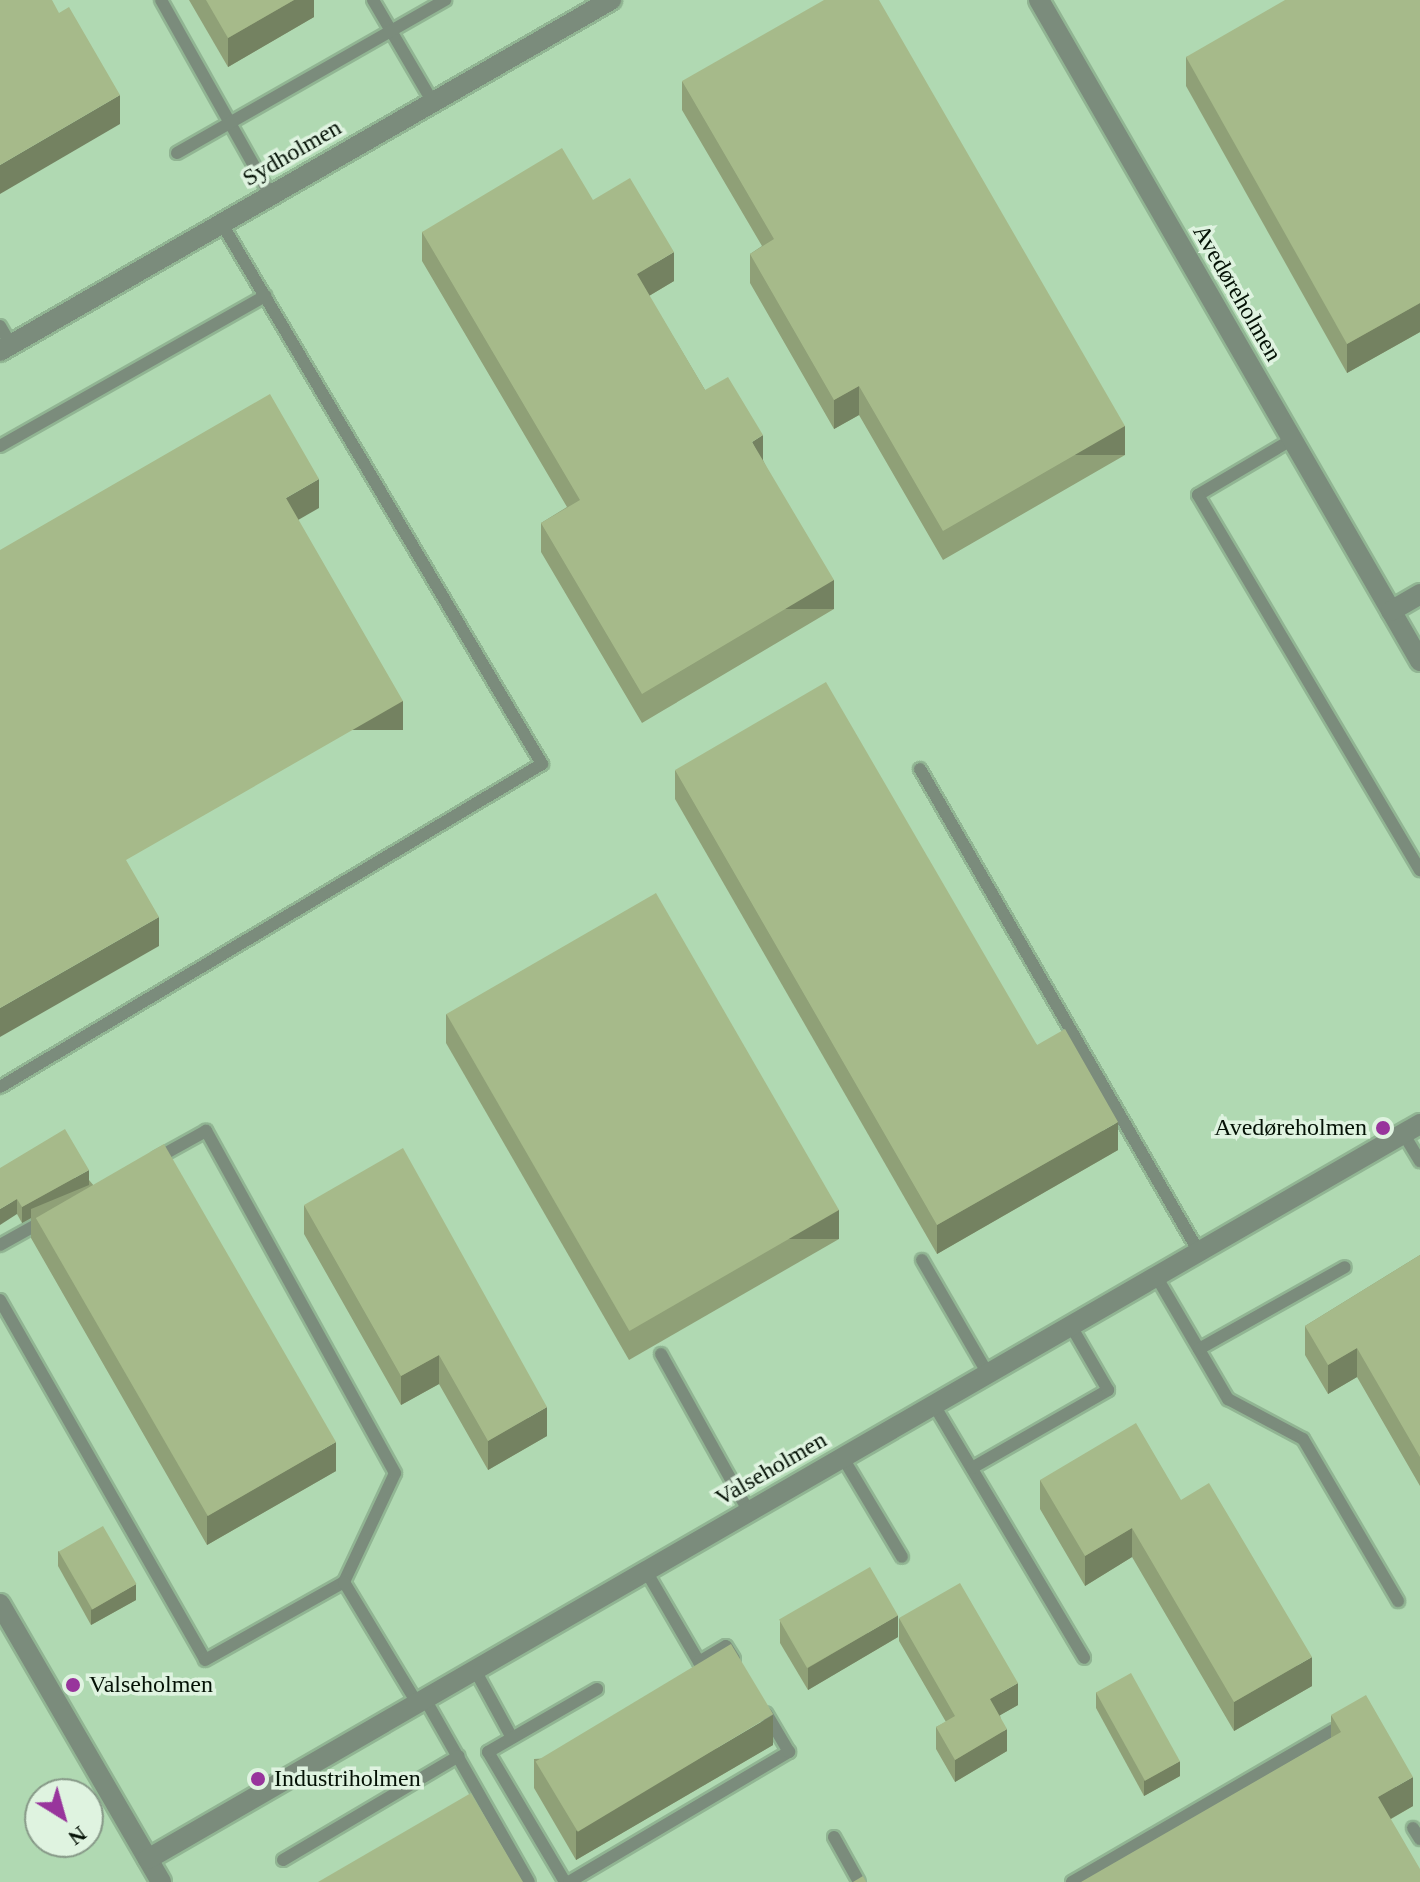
<!DOCTYPE html>
<html>
<head>
<meta charset="utf-8">
<style>
  body { margin:0 }
  #map { position:relative; width:1420px; height:1882px; overflow:hidden; background:#b0d9b2; font-family:"Times New Roman",serif }
  div>[style] { position:absolute }
  [style*='--x'] { left:calc(var(--x)*1px); top:calc(var(--y)*1px); width:calc(var(--w)*1px); rotate:calc(var(--a)*1deg) }
  .roads { filter:drop-shadow(2px 0 #91b593) drop-shadow(-2px 0 #91b593) drop-shadow(0 2px #91b593) drop-shadow(0 -2px #91b593) }
  .service>* { height:12px; margin:-6px; padding:0 6px; transform-origin:6px; border-radius:6px; background:#7b8c7c }
  .minor>* { height:20px; margin:-10px; padding:0 10px; transform-origin:10px; border-radius:10px; background:#7b8c7c }
  .wall>* { inset:0; background:#8fa077 }
  .shaded-wall>* { inset:0; background:#748261; transform-origin:0 0 }
  .building>* { inset:0; background:#a6ba8a; transform-origin:0 0 }
  .dots>* { width:22px; height:22px; translate:-50% -50%; box-sizing:border-box; border:4px solid #dff3e0; border-radius:50% }
  span { translate:-50% -50%; white-space:nowrap; text-align:center; line-height:1.15; -webkit-text-stroke:7px #dff3e0; paint-order:stroke }
  .street-label { font-size:24px; color:#041105 }
  .poi-label { font-size:24px; color:#041105 }
  .right { translate:-100% -50%; text-align:right }
  .left { translate:0 -50%; text-align:left }
  .north { position:absolute; left:24px; top:1778px; width:80px; height:80px; box-sizing:border-box; background:#dff3e0; border:2px solid #879988; border-radius:50%; rotate:143deg; font-size:22px; font-weight:700; line-height:32px; text-align:center; color:#041105 }
  .north::after { content:''; display:block; margin:auto; width:28px; height:36px; background:#98359c; clip-path:polygon(50% 0,100% 100%,50% 72%,0 100%) }
</style>
</head>
<body>
<div id="map">
  <div class="roads">
    <div class="service">
      <i style="--x:161;--y:0;--w:225;--a:60.7"></i>
      <i style="--x:373;--y:0;--w:117;--a:59.7"></i>
      <i style="--x:177;--y:153;--w:309;--a:-29.7"></i>
      <i style="--x:0;--y:326;--w:22;--a:60"></i>
      <i style="--x:1291;--y:440;--w:108;--a:149.4"></i>
      <i style="--x:1198;--y:495;--w:436;--a:59.4"></i>
      <i style="--x:0;--y:446;--w:305;--a:-29.5"></i>
      <i style="--x:920;--y:769;--w:558;--a:59.99"></i>
      <i style="--x:0;--y:1087;--w:631;--a:-30.79"></i>
      <i style="--x:542;--y:764;--w:628;--a:-120.65"></i>
      <i style="--x:1403;--y:1133;--w:33;--a:59"></i>
      <i style="--x:0;--y:1245;--w:49;--a:-29.2"></i>
      <i style="--x:922;--y:1260;--w:132;--a:59.9"></i>
      <i style="--x:1156;--y:1276;--w:143;--a:59.7"></i>
      <i style="--x:1228;--y:1399;--w:85;--a:28.1"></i>
      <i style="--x:1303;--y:1439;--w:188;--a:59.6"></i>
      <i style="--x:0;--y:1300;--w:414;--a:60.3"></i>
      <i style="--x:205;--y:1660;--w:159;--a:-29.3"></i>
      <i style="--x:344;--y:1582;--w:120;--a:-64.9"></i>
      <i style="--x:395;--y:1473;--w:391;--a:-118.9"></i>
      <i style="--x:206;--y:1131;--w:56;--a:151.1"></i>
      <i style="--x:1199;--y:1349;--w:167;--a:-29.3"></i>
      <i style="--x:661;--y:1354;--w:181;--a:60.9"></i>
      <i style="--x:934;--y:1405;--w:294;--a:59.3"></i>
      <i style="--x:843;--y:1458;--w:115;--a:59.2"></i>
      <i style="--x:972;--y:1468;--w:157;--a:-29.8"></i>
      <i style="--x:1108;--y:1390;--w:74;--a:-120"></i>
      <i style="--x:646;--y:1571;--w:105;--a:59.8"></i>
      <i style="--x:699;--y:1662;--w:31;--a:-31"></i>
      <i style="--x:726;--y:1646;--w:15;--a:58"></i>
      <i style="--x:344;--y:1582;--w:141;--a:58.9"></i>
      <i style="--x:475;--y:1670;--w:77;--a:61.4"></i>
      <i style="--x:425;--y:1699;--w:210;--a:60.4"></i>
      <i style="--x:1413;--y:1828;--w:13;--a:58"></i>
      <i style="--x:834;--y:1837;--w:51;--a:60.9"></i>
      <i style="--x:283;--y:1860;--w:204;--a:-30.6"></i>
      <i style="--x:565;--y:1882;--w:151;--a:-120.6"></i>
      <i style="--x:488;--y:1752;--w:126;--a:-30"></i>
      <i style="--x:569;--y:1882;--w:256;--a:-30.6"></i>
      <i style="--x:789;--y:1752;--w:45;--a:-120.5"></i>
      <i style="--x:1072;--y:1882;--w:302;--a:-30.2"></i>
    </div>
    <div class="minor">
      <i style="--x:1039;--y:0;--w:763;--a:60.04"></i>
      <i style="--x:0;--y:351;--w:705;--a:-29.88"></i>
      <i style="--x:1391;--y:611;--w:34;--a:-30"></i>
      <i style="--x:0;--y:1604;--w:321;--a:59.9"></i>
      <i style="--x:148;--y:1859;--w:1469;--a:-30.02"></i>
    </div>
  </div>
  <div class="wall">
    <i style="clip-path:polygon(189px 0,314px 0,314px 17px,228px 67px)"></i>
    <i style="clip-path:polygon(1420px 0,1420px 332px,1347px 373px,1186px 86px,1186px 57px)"></i>
    <i style="clip-path:polygon(682px 81px,1125px 455px,943px 560px,859px 415px,834px 429px,750px 283px,750px 254px,762px 246px,682px 110px)"></i>
    <i style="clip-path:polygon(593px 200px,674px 281px,649px 296px,705px 390px,763px 460px,834px 609px,642px 723px,541px 552px,541px 523px,567px 507px,422px 261px,422px 232px)"></i>
    <i style="clip-path:polygon(675px 770px,1037px 1045px,1118px 1150px,937px 1254px,675px 799px)"></i>
    <i style="clip-path:polygon(446px 1014px,839px 1239px,629px 1360px,446px 1043px)"></i>
    <i style="clip-path:polygon(0 1168px,89px 1180px,336px 1471px,207px 1545px,31px 1238px,31px 1218px,22px 1223px,17px 1214px)"></i>
    <i style="clip-path:polygon(304px 1205px,547px 1436px,488px 1470px,439px 1384px,401px 1405px,304px 1234px)"></i>
    <i style="clip-path:polygon(1420px 1255px,1420px 1486px,1357px 1377px,1328px 1394px,1305px 1355px,1305px 1326px)"></i>
    <i style="clip-path:polygon(1040px 1480px,1181px 1500px,1312px 1686px,1234px 1731px,1132px 1557px,1085px 1586px,1040px 1509px)"></i>
    <i style="clip-path:polygon(58px 1551px,136px 1600px,91px 1625px,58px 1566px)"></i>
    <i style="clip-path:polygon(899px 1618px,1018px 1705px,1000px 1715px,1007px 1751px,955px 1782px,936px 1749px,936px 1727px,946px 1722px,899px 1641px)"></i>
    <i style="clip-path:polygon(780px 1621px,898px 1637px,808px 1690px,780px 1643px)"></i>
    <i style="clip-path:polygon(1096px 1692px,1180px 1776px,1144px 1796px,1096px 1708px)"></i>
    <i style="clip-path:polygon(1331px 1715px,1413px 1806px,1391px 1819px,1331px 1738px)"></i>
    <i style="clip-path:polygon(773px 1745px,576px 1860px,534px 1788px,534px 1759px)"></i>
  </div>
  <div class="shaded-wall">
    <i style="clip-path:polygon(294px 0,314px 0,314px 17px,228px 67px,228px 38px)"></i>
    <i style="clip-path:polygon(120px 95px,120px 124px,0 194px,0 165px)"></i>
    <i style="clip-path:polygon(674px 252px,674px 281px,637px 303px,637px 274px)"></i>
    <i style="clip-path:polygon(1420px 303px,1420px 332px,1347px 373px,1347px 344px)"></i>
    <i style="clip-path:polygon(859px 386px,859px 415px,834px 429px,834px 400px)"></i>
    <i style="left:1125px;top:426px;width:29px;height:210px;rotate:90deg"></i>
    <i style="clip-path:polygon(763px 435px,763px 465px,752px 442px)"></i>
    <i style="clip-path:polygon(319px 479px,319px 508px,286px 527px,286px 498px)"></i>
    <i style="left:834px;top:580px;width:29px;height:223px;rotate:90deg"></i>
    <i style="left:403px;top:701px;width:29px;height:319px;rotate:90deg"></i>
    <i style="clip-path:polygon(159px 917px,159px 946px,0 1037px,0 1008px)"></i>
    <i style="clip-path:polygon(1118px 1122px,1118px 1150px,937px 1254px,937px 1225px)"></i>
    <i style="clip-path:polygon(89px 1170px,89px 1185px,31px 1209px,31px 1218px,22px 1223px,22px 1207px)"></i>
    <i style="clip-path:polygon(17px 1199px,17px 1214px,0 1225px,0 1209px)"></i>
    <i style="left:839px;top:1210px;width:29px;height:242px;rotate:90deg"></i>
    <i style="clip-path:polygon(1357px 1348px,1357px 1377px,1328px 1394px,1328px 1365px)"></i>
    <i style="clip-path:polygon(439px 1355px,439px 1384px,401px 1405px,401px 1376px)"></i>
    <i style="clip-path:polygon(547px 1407px,547px 1436px,488px 1470px,488px 1441px)"></i>
    <i style="clip-path:polygon(336px 1442px,336px 1471px,207px 1545px,207px 1516px)"></i>
    <i style="clip-path:polygon(1132px 1528px,1132px 1557px,1085px 1586px,1085px 1556px)"></i>
    <i style="clip-path:polygon(136px 1584px,136px 1600px,91px 1625px,91px 1610px)"></i>
    <i style="clip-path:polygon(898px 1615px,898px 1637px,808px 1690px,808px 1668px)"></i>
    <i style="clip-path:polygon(1312px 1657px,1312px 1686px,1234px 1731px,1234px 1702px)"></i>
    <i style="clip-path:polygon(1018px 1683px,1018px 1705px,990px 1721px,990px 1699px)"></i>
    <i style="clip-path:polygon(773px 1715px,773px 1745px,576px 1860px,576px 1831px)"></i>
    <i style="clip-path:polygon(1007px 1729px,1007px 1751px,955px 1782px,955px 1760px)"></i>
    <i style="clip-path:polygon(1180px 1761px,1180px 1776px,1144px 1796px,1144px 1781px)"></i>
    <i style="clip-path:polygon(1413px 1777px,1413px 1806px,1378px 1826px,1378px 1797px)"></i>
  </div>
  <div class="building">
    <i style="clip-path:polygon(0 0,52px 0,59px 13px,69px 7px,120px 95px,0 165px)"></i>
    <i style="clip-path:polygon(206px 0,294px 0,228px 38px)"></i>
    <i style="clip-path:polygon(824px 0,879px 0,1125px 426px,943px 531px,859px 386px,834px 400px,750px 254px,774px 239px,682px 81px)"></i>
    <i style="clip-path:polygon(1285px 0,1420px 0,1420px 303px,1347px 344px,1186px 57px)"></i>
    <i style="clip-path:polygon(562px 148px,593px 200px,630px 178px,674px 252px,637px 274px,705px 390px,728px 377px,763px 435px,752px 442px,834px 580px,642px 694px,541px 523px,580px 500px,422px 232px)"></i>
    <i style="clip-path:polygon(270px 394px,319px 479px,286px 498px,403px 701px,126px 860px,159px 917px,0 1008px,0 550px)"></i>
    <i style="clip-path:polygon(826px 682px,1037px 1045px,1065px 1029px,1118px 1122px,937px 1225px,675px 770px)"></i>
    <i style="left:656px;top:893px;width:366px;height:242px;rotate:60deg"></i>
    <i style="clip-path:polygon(65px 1129px,89px 1170px,22px 1207px,17px 1199px,0 1209px,0 1168px)"></i>
    <i style="left:164px;top:1144px;width:344px;height:148px;rotate:60deg"></i>
    <i style="clip-path:polygon(403px 1148px,547px 1407px,488px 1441px,439px 1355px,401px 1376px,304px 1205px)"></i>
    <i style="clip-path:polygon(1420px 1255px,1420px 1457px,1357px 1348px,1328px 1365px,1305px 1326px)"></i>
    <i style="clip-path:polygon(1136px 1423px,1181px 1500px,1209px 1483px,1312px 1657px,1234px 1702px,1132px 1528px,1085px 1556px,1040px 1480px)"></i>
    <i style="left:103px;top:1526px;width:67px;height:51px;rotate:60deg"></i>
    <i style="left:870px;top:1567px;width:56px;height:105px;rotate:60deg"></i>
    <i style="clip-path:polygon(960px 1583px,1018px 1683px,990px 1699px,1007px 1729px,955px 1760px,936px 1727px,955px 1716px,899px 1618px)"></i>
    <i style="left:731px;top:1644px;width:82px;height:228px;rotate:59deg"></i>
    <i style="left:1131px;top:1673px;width:101px;height:40px;rotate:61deg"></i>
    <i style="clip-path:polygon(1366px 1695px,1413px 1777px,1378px 1797px,1420px 1869px,1420px 1882px,1081px 1882px,1341px 1732px,1331px 1715px)"></i>
    <i style="clip-path:polygon(471px 1793px,523px 1882px,318px 1882px)"></i>
    <i style="clip-path:polygon(863px 1876px,866px 1882px,853px 1882px)"></i>
  </div>
  <div class="dots">
    <i style="left:1383px;top:1128px;background:#98359c"></i>
    <i style="left:73px;top:1685px;background:#98359c"></i>
    <i style="left:258px;top:1779px;background:#98359c"></i>
  </div>
  <div class="street-label">
    <span style="left:292px;top:153px;rotate:-30deg">Sydholmen</span>
    <span style="left:1237px;top:293px;rotate:60deg">Avedøreholmen</span>
    <span style="left:771px;top:1469px;rotate:-30deg">Valseholmen</span>
  </div>
  <div class="poi-label">
    <span class="right" style="left:1367px;top:1128px">Avedøreholmen</span>
    <span class="left" style="left:89px;top:1685px">Valseholmen</span>
    <span class="left" style="left:274px;top:1779px">Industriholmen</span>
  </div>
  <div class="north">N</div>
</div>
</body>
</html>
